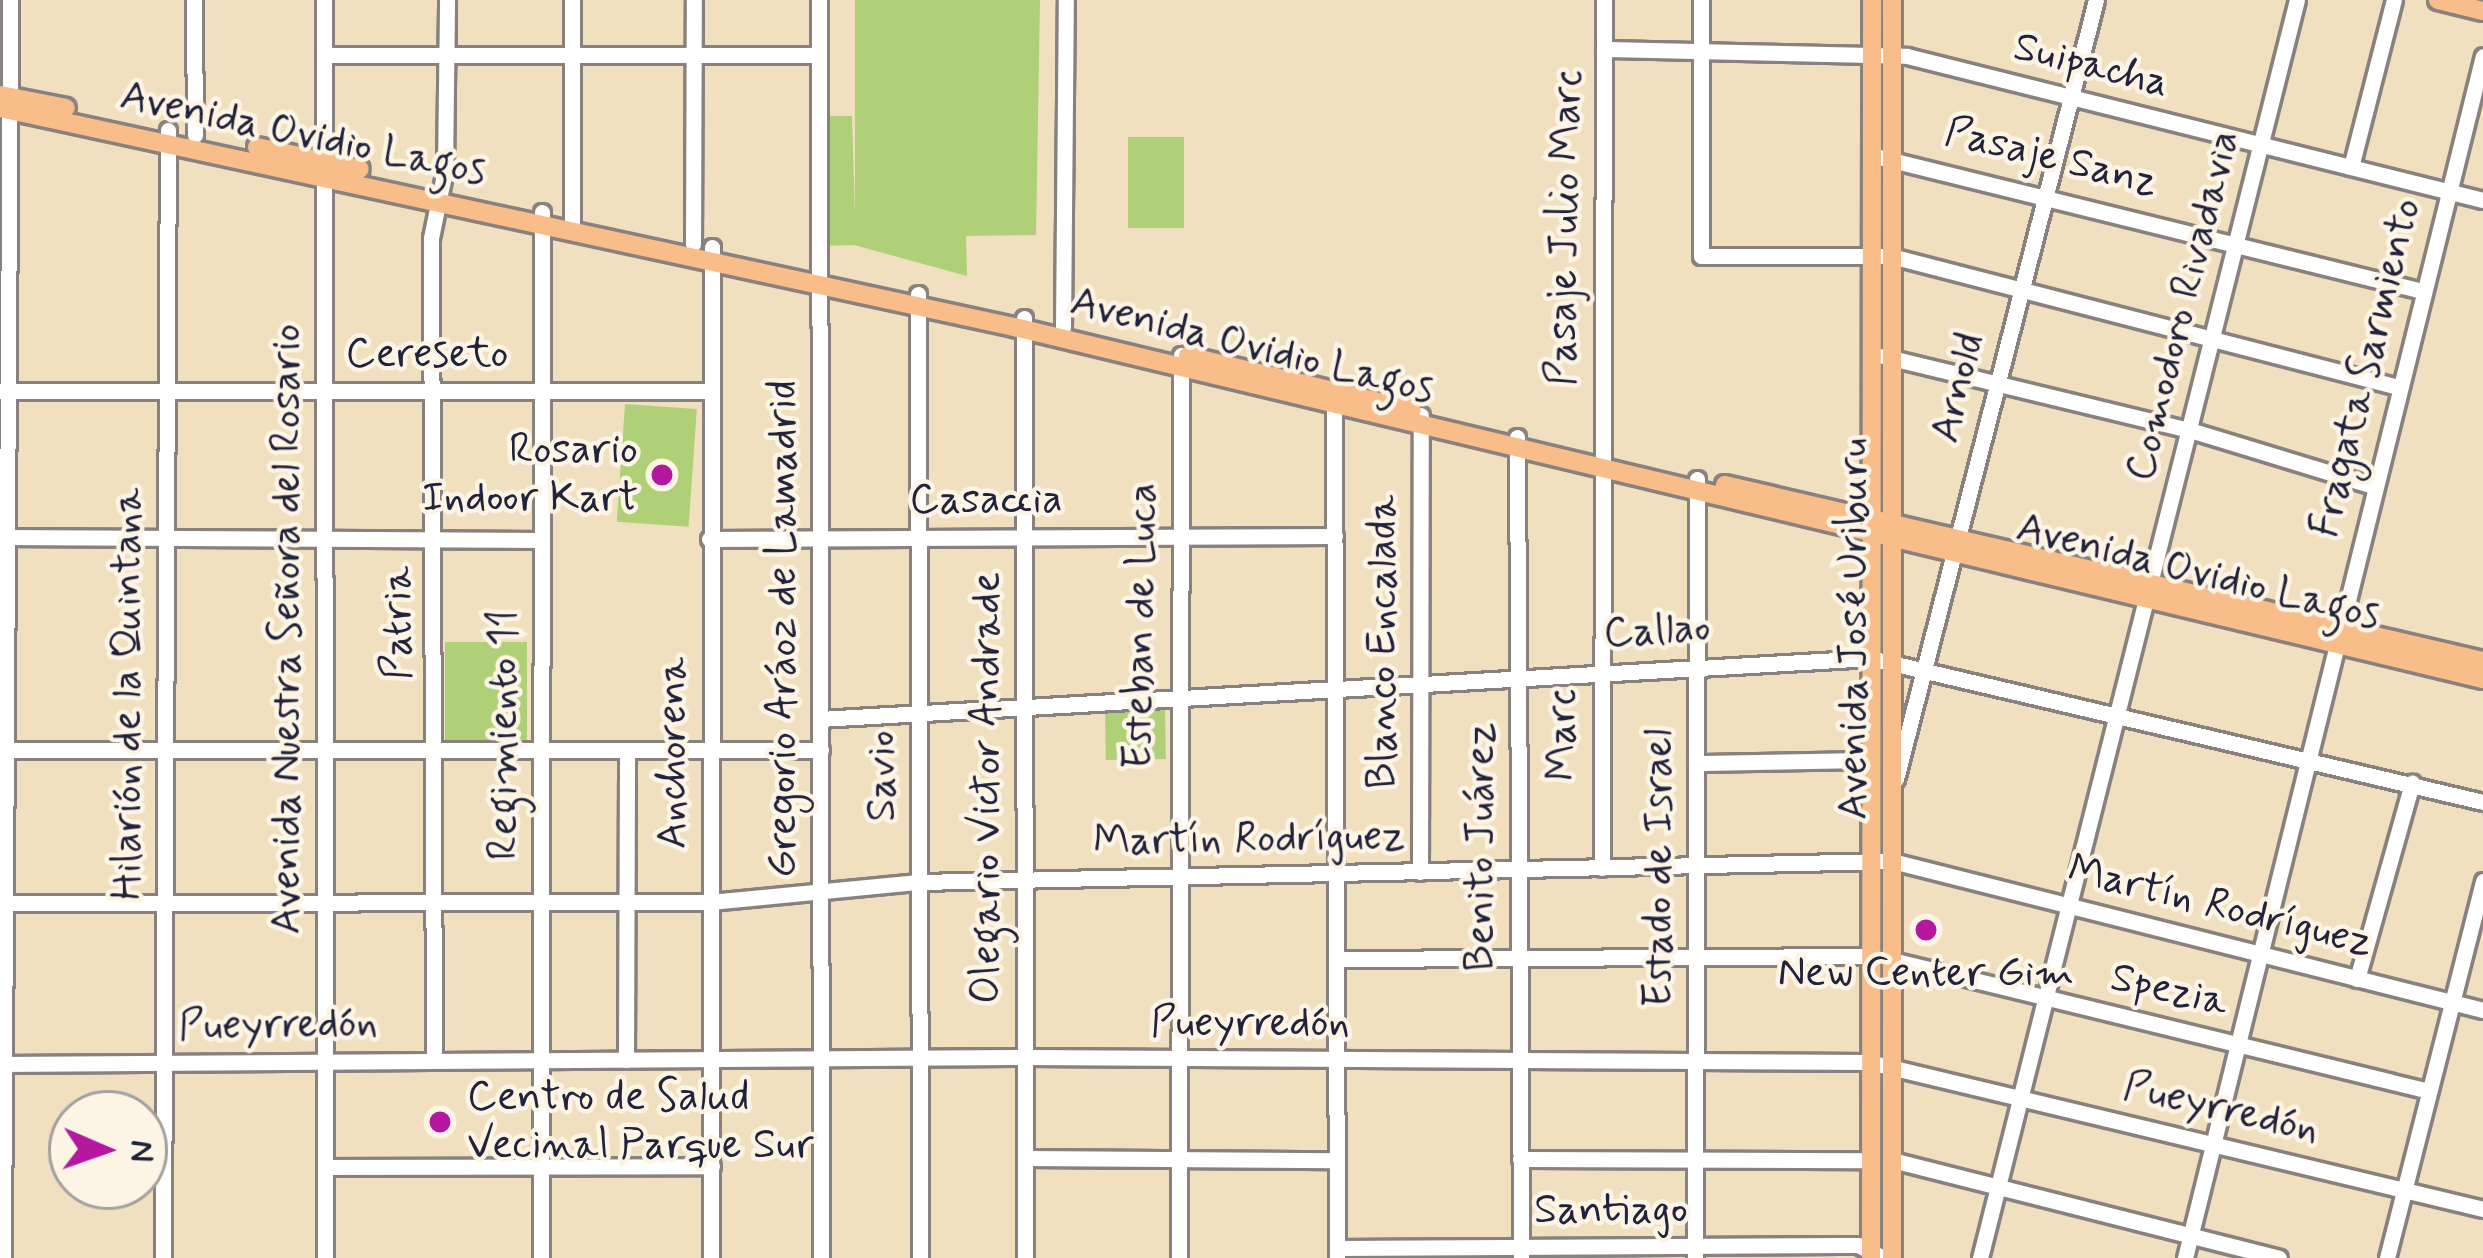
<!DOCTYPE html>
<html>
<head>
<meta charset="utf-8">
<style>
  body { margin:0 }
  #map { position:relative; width:2483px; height:1258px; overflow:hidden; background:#f0e0c0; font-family:Mynerve,sans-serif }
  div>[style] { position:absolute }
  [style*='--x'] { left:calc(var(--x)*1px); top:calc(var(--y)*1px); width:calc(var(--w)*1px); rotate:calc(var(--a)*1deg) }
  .green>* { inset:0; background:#afd077; transform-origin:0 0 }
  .roads { filter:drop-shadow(3px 0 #89817e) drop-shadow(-3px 0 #89817e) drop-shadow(0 3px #89817e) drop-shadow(0 -3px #89817e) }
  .minor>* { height:15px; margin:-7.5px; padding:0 7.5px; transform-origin:7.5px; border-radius:7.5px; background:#fff }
  .major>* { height:18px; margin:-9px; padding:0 9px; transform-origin:9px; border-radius:9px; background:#f8bd89 }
  .dots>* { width:33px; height:33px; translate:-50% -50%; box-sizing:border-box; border:6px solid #fcf5e5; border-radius:50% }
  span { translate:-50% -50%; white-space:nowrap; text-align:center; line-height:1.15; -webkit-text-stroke:9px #fcf5e5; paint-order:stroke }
  .street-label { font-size:42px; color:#22223b }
  .poi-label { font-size:42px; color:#22223b }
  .right { translate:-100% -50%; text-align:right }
  .left { translate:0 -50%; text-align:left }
  .north { position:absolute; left:48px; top:1090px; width:120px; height:120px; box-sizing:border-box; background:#fcf5e5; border:3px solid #a5a1a1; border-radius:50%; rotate:92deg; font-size:33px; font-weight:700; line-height:48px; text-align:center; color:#22223b }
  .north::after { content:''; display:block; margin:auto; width:42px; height:54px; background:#b5179e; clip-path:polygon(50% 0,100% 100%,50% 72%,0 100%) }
</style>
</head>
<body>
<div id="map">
  <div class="green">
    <i style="clip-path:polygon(855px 0,1040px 0,1036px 235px,966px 236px,967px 276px,854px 245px,824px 246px,823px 116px,852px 116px,855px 215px)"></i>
    <i style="left:1128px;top:137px;width:56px;height:91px"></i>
    <i style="left:625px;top:404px;width:72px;height:118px;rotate:4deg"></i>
    <i style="left:445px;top:642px;width:82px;height:102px"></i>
    <i style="left:1165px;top:709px;width:50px;height:60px;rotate:89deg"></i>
  </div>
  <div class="roads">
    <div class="minor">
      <i style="--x:194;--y:0;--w:135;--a:89.6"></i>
      <i style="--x:324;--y:0;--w:1258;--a:89.95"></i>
      <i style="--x:819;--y:0;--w:1258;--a:89.91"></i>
      <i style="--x:1701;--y:0;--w:256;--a:90"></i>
      <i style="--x:1701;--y:256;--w:190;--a:0"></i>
      <i style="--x:1891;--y:256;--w:524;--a:14.49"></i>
      <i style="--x:1604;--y:49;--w:303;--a:1.3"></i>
      <i style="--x:1907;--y:56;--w:594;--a:14.04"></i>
      <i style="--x:324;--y:55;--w:495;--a:0"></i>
      <i style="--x:1871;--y:155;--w:568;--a:13.86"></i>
      <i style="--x:2351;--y:167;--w:172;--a:-75.6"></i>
      <i style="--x:572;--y:229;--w:229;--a:-90"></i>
      <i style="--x:693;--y:244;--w:244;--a:-89.8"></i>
      <i style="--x:918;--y:294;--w:964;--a:89.88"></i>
      <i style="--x:1024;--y:318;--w:940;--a:89.94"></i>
      <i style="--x:1063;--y:327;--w:327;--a:-89.5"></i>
      <i style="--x:1883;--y:356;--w:316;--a:13.6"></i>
      <i style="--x:2190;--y:430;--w:191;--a:17"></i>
      <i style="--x:0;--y:391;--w:710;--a:0"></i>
      <i style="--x:1334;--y:397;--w:861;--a:89.8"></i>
      <i style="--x:1517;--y:437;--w:821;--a:89.72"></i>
      <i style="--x:0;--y:537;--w:541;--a:0.32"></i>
      <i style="--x:709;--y:539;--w:626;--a:-0.27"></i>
      <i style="--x:820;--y:719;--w:1052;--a:-3.32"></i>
      <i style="--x:1870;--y:658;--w:630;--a:13.22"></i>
      <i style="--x:0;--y:750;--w:821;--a:0"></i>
      <i style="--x:1696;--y:763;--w:174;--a:-1"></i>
      <i style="--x:1896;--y:779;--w:804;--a:-75.6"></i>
      <i style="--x:1602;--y:868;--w:868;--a:-89.87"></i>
      <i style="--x:1420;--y:872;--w:457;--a:-89.9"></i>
      <i style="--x:0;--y:903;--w:710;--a:-0.08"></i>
      <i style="--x:710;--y:902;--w:210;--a:-5.5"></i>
      <i style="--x:919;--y:882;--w:973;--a:-1.24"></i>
      <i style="--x:1892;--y:861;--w:609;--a:14.15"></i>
      <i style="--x:1336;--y:959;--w:533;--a:-0.32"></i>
      <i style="--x:1892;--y:960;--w:553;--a:13.71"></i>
      <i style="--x:2357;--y:979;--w:204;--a:-74.3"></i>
      <i style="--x:434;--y:1059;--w:821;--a:-90.21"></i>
      <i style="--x:431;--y:238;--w:69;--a:-78.4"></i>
      <i style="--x:445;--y:170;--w:170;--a:-89.3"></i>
      <i style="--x:626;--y:1060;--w:310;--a:-89.8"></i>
      <i style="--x:0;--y:1064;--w:1026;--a:-0.39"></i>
      <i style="--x:1026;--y:1057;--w:843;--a:0.34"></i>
      <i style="--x:1869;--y:1062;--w:631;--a:13.46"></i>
      <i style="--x:1025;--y:1158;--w:312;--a:0.4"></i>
      <i style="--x:1520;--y:1159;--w:350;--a:0.2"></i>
      <i style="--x:1892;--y:1160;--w:399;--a:14.2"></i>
      <i style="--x:325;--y:1167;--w:387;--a:-0.1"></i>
      <i style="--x:1337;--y:1248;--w:521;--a:-0.33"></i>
      <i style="--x:1858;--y:1245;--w:28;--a:27"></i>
      <i style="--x:3;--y:1258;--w:1258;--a:-89.68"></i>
      <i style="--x:163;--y:1258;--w:1128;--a:-89.75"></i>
      <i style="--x:541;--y:1258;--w:1046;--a:-89.95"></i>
      <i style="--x:711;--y:1258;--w:1011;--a:-89.94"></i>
      <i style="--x:1179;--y:1258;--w:903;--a:-89.87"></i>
      <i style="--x:1695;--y:1258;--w:779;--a:-89.85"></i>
      <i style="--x:1980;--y:1258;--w:1297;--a:-75.86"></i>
      <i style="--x:2185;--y:1258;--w:1238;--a:-76.08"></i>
      <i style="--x:2387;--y:1258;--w:389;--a:-75.7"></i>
    </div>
    <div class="major">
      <i style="--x:2438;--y:0;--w:46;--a:13.7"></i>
      <i style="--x:0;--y:95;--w:67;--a:11.1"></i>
      <i style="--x:0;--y:108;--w:1047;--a:12.19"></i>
      <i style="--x:1023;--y:329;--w:1501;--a:13.48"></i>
      <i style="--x:257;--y:147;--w:105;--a:12.1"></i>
      <i style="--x:1188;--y:356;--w:230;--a:13.6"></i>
      <i style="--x:1725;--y:485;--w:778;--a:13.07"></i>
      <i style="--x:1871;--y:1258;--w:1258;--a:-89.95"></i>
      <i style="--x:1892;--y:1258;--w:1258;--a:-90"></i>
    </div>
  </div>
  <div class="dots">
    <i style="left:662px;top:475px;background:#b5179e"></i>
    <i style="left:1926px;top:930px;background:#b5179e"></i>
    <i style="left:440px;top:1122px;background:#b5179e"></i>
  </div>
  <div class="street-label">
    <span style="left:2091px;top:66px;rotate:14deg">Suipacha</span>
    <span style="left:303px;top:135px;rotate:12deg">Avenida Ovidio Lagos</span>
    <span style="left:2051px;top:158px;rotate:14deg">Pasaje Sanz</span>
    <span style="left:1566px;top:228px;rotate:-89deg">Pasaje Julio Marc</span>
    <span style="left:2184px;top:306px;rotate:-76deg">Comodoro Rivadavia</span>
    <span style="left:1252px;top:347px;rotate:14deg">Avenida Ovidio Lagos</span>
    <span style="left:427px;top:355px">Cereseto</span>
    <span style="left:2367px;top:368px;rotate:-76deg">Fragata Sarmiento</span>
    <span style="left:1959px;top:388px;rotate:-76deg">Arnold</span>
    <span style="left:986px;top:501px">Casaccia</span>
    <span style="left:2198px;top:573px;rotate:14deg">Avenida Ovidio Lagos</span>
    <span style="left:399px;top:623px;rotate:-90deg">Patria</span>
    <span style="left:1142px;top:626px;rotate:-89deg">Esteban de Luca</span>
    <span style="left:288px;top:629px;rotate:-90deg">Avenida Nuestra Señora del Rosario</span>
    <span style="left:784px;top:629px;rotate:-90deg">Gregorio Aráoz de Lamadrid</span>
    <span style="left:1855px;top:629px;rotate:-90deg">Avenida José Uriburu</span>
    <span style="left:1657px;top:632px;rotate:-3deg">Callao</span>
    <span style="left:1384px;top:642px;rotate:-90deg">Blanco Encalada</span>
    <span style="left:129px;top:694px;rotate:-90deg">Hilarión de la Quintana</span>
    <span style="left:505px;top:735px;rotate:-90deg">Regimiento 11</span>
    <span style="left:1563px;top:735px;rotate:-91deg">Marc</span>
    <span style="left:674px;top:753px;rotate:-90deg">Anchorena</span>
    <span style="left:883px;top:776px;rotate:-90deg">Savio</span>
    <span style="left:988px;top:788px;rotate:-90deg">Olegario Victor Andrade</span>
    <span style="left:1249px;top:840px;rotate:-1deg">Martín Rodríguez</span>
    <span style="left:1482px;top:847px;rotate:-90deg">Benito Juárez</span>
    <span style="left:1660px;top:868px;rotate:-90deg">Estado de Israel</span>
    <span style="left:2220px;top:907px;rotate:14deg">Martín Rodríguez</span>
    <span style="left:2169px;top:991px;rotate:13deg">Spezia</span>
    <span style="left:1250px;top:1024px">Pueyrredón</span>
    <span style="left:278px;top:1026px;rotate:-1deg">Pueyrredón</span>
    <span style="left:2221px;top:1109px;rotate:13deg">Pueyrredón</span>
    <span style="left:1611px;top:1211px">Santiago</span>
  </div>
  <div class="poi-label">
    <span class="right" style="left:638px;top:475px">Rosario<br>Indoor Kart</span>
    <span style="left:1926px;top:974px">New Center Gim</span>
    <span class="left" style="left:467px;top:1122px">Centro de Salud<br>Vecinal Parque Sur</span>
  </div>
  <div class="north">N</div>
</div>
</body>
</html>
